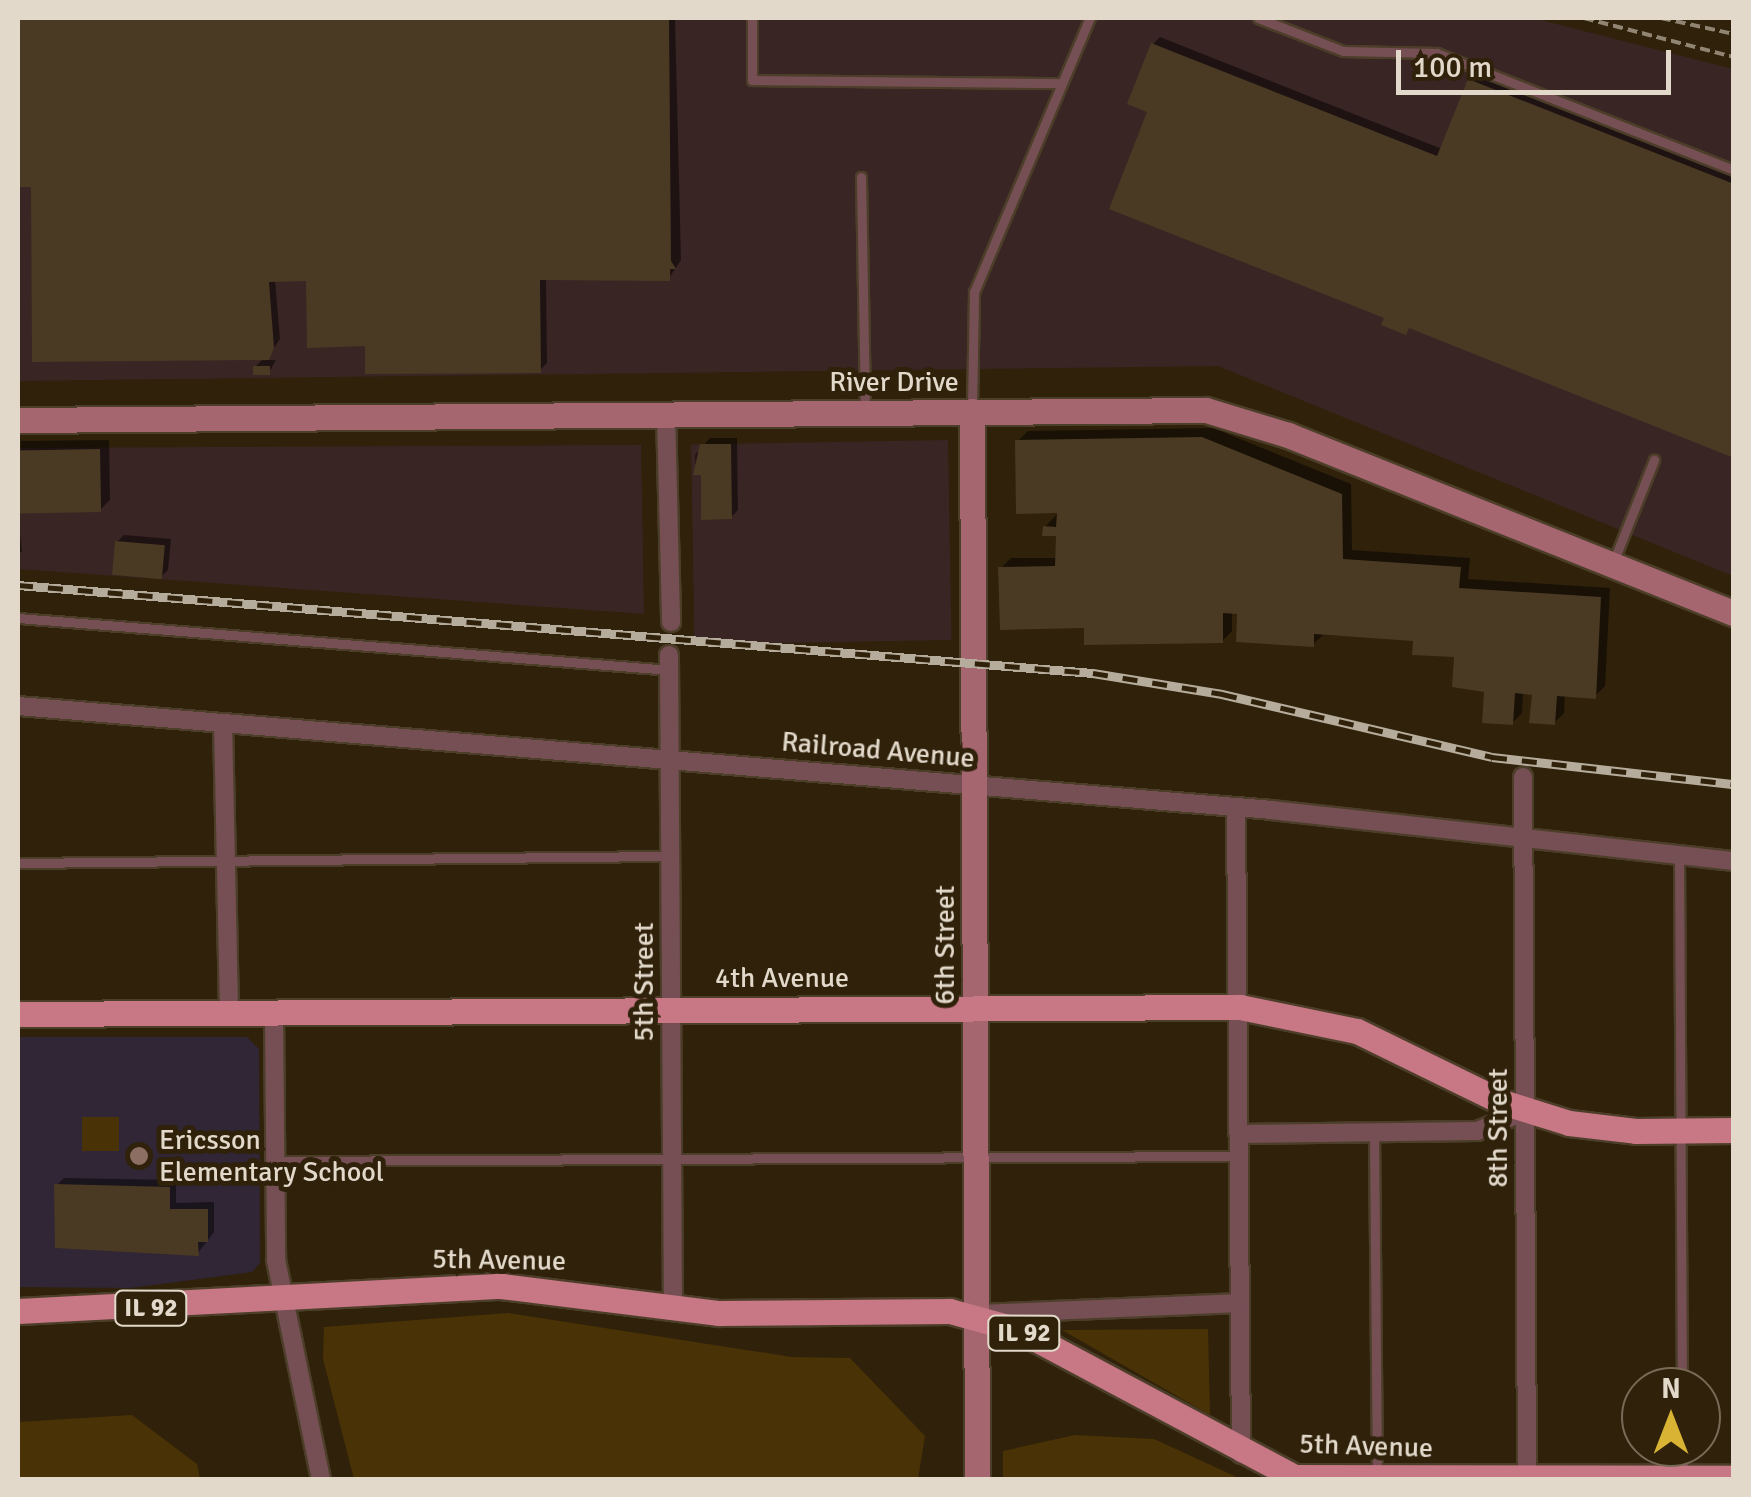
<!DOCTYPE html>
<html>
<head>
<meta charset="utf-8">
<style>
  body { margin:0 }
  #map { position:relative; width:1751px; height:1497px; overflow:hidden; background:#2f210a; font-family:Signika,sans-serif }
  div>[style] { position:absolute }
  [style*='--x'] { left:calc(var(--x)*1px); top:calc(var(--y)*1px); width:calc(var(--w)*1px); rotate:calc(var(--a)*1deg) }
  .industrial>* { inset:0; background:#392523; transform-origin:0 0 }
  .education>* { inset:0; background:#312635 }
  .green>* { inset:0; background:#4a3207; transform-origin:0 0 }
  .shadow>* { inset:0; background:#0007 }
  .building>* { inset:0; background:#4a3a23; transform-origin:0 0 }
  .path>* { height:4px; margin-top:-2px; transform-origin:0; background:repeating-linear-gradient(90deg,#908572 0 10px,transparent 0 15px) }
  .roads { filter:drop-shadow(2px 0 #4c3e29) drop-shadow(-2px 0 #4c3e29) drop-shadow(0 2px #4c3e29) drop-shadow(0 -2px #4c3e29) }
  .lane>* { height:9px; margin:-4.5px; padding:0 4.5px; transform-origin:4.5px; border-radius:4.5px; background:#764f55 }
  .street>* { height:18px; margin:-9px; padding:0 9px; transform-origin:9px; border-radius:9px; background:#764f55 }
  .secondary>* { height:25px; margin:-12.5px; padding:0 12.5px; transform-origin:12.5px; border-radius:12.5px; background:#a56670 }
  .primary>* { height:25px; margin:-12.5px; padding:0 12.5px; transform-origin:12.5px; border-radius:12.5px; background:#c87785 }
  .rail>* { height:9px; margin-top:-4.5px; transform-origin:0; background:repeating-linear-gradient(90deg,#2f210a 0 15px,#b6ac9b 0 30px); box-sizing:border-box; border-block:2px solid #b6ac9b }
  .dots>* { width:28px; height:28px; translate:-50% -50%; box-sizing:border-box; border:5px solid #2f210a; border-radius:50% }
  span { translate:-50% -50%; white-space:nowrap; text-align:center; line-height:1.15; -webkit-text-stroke:10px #2f210a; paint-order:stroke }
  .shield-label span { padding:2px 8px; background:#2f210a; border:2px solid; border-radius:8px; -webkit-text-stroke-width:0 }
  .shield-label { font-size:25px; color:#e2d9cb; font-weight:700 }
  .street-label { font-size:28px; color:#e2d9cb }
  .poi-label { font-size:28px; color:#e2d9cb }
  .left { translate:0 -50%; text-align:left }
  .frame { position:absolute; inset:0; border:20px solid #e2d9cb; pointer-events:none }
  .north { position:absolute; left:1621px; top:1367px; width:100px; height:100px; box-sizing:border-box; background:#2f210a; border:2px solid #776b57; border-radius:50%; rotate:0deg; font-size:28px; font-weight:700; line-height:40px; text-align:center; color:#e2d9cb }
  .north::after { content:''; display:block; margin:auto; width:35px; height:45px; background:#d9b334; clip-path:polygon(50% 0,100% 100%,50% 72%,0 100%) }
  .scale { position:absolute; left:1396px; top:50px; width:275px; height:45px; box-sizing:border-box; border:5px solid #e2d9cb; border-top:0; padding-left:12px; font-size:30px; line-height:35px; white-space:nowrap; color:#e2d9cb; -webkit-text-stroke:8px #2f210a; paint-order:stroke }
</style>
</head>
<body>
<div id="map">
  <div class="industrial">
    <i style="clip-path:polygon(18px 18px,1533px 18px,1733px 69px,1733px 576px,1218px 366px,18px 381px)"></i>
    <i style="left:948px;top:440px;width:200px;height:257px;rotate:89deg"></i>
    <i style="clip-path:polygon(641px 445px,644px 614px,18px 569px,18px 448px)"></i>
  </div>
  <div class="education">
    <i style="clip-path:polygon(18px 1037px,247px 1037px,259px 1049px,260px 1263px,252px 1272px,131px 1288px,18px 1287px)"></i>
  </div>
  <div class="green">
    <i style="left:82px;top:1117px;width:37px;height:34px"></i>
    <i style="clip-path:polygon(508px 1313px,792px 1357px,850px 1358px,925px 1436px,918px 1479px,354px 1479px,323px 1359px,324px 1327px)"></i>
    <i style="clip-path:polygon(1208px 1329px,1210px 1415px,1062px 1330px)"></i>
    <i style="clip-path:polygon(132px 1415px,197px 1464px,200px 1479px,18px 1479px,18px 1422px)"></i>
    <i style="clip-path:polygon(1075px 1435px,1154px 1439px,1241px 1479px,1003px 1479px,1003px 1451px)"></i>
  </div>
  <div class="shadow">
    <i style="clip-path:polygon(18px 18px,675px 18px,681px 260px,669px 278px,546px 277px,547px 363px,540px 370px,367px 343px,308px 279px,275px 280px,280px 339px,266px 360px,276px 360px,269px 372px,255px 367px,265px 357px,34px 184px,18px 184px)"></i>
    <i style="clip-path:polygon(1160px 37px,1442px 149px,1477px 73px,1734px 175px,1734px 455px,1411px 326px,1405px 332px,1150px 110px,1153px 44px)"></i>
    <i style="clip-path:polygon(1213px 428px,1351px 484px,1352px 550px,1470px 558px,1468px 579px,1610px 588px,1605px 686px,1595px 696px,1565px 694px,1564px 713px,1554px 723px,1535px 692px,1523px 692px,1522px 713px,1512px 723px,1457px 655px,1416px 638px,1323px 635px,1313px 644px,1240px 611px,1232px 611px,1232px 631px,1222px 641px,1086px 625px,1001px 568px,1011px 558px,1058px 558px,1059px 534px,1045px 527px,1060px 511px,1018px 441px,1028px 431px)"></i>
    <i style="clip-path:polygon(710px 438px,737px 438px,738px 510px,731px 517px,703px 473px,696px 473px,695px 455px)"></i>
    <i style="clip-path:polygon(109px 440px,110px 500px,100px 510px,18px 507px,21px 441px)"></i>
    <i style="clip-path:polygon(20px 533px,22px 551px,18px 555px,18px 534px)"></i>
    <i style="clip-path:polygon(124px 535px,171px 539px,168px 570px,161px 577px,117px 542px)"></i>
    <i style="clip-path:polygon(64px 1178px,176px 1180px,176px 1203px,214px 1202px,214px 1232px,198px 1253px,57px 1185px)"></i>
  </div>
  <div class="building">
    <i style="clip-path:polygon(18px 18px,669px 18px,671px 261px,676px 269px,670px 269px,670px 281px,540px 280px,541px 373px,365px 374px,365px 346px,307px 348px,306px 281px,269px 282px,274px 348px,269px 360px,32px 362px,31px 187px,18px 187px)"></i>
    <i style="clip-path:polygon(1151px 43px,1437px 156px,1468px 79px,1734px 184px,1734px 458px,1409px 328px,1406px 335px,1381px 325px,1384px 318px,1109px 209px,1147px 112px,1127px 104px)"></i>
    <i style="left:253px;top:366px;width:17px;height:9px"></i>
    <i style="clip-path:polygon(1202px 437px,1342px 494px,1343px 559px,1461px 567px,1459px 588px,1601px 597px,1596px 699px,1557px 696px,1555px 725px,1529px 723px,1532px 695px,1515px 693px,1513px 725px,1482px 723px,1484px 692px,1452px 687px,1454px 657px,1412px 655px,1413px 641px,1314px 634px,1314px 647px,1236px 642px,1237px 614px,1223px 613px,1223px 643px,1084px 645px,1084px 628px,1000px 630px,998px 567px,1055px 566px,1056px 536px,1042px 536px,1043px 526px,1056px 527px,1057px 513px,1016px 514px,1015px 440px)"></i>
    <i style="clip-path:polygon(700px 444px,731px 444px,732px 519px,701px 520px,701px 475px,693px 475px)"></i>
    <i style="left:100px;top:449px;width:63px;height:82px;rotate:89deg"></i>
    <i style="left:115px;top:541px;width:50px;height:34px;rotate:5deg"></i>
    <i style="clip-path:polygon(54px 1184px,170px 1187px,170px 1209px,208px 1209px,208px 1242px,198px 1242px,199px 1256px,55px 1248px)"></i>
  </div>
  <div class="path">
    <i style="--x:1584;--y:18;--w:155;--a:14.6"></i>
    <i style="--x:1661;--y:18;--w:75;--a:12.4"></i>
  </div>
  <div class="roads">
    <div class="lane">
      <i style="--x:752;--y:18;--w:62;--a:90"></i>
      <i style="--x:752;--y:80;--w:310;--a:0.6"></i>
      <i style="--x:1258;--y:18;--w:91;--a:21.2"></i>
      <i style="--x:1343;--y:51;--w:94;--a:1.2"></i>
      <i style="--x:1437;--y:53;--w:319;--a:21.5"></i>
      <i style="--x:861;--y:177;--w:232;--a:89"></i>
      <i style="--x:972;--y:408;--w:116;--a:-89"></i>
      <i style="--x:974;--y:292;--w:298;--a:-67.1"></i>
      <i style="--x:1614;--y:560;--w:108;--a:-68.2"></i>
      <i style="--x:18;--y:618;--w:654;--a:4.56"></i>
      <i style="--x:1679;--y:856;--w:531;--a:89.68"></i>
      <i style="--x:18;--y:863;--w:652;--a:-0.62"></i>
      <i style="--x:1374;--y:1133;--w:342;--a:89.5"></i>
      <i style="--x:276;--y:1161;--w:962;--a:-0.3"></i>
      <i style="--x:1683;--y:1447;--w:27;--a:90"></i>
    </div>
    <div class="street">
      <i style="--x:666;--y:413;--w:209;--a:88.6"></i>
      <i style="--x:669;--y:655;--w:654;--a:89.65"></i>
      <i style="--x:18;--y:706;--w:1257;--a:4.74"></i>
      <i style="--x:1271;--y:810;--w:466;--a:6.3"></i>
      <i style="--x:223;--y:723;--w:289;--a:88.8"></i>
      <i style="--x:1523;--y:777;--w:701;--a:89.67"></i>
      <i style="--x:1236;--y:807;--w:647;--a:89.56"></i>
      <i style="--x:274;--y:1012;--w:248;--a:89.5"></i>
      <i style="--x:276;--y:1260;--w:225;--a:78.4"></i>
      <i style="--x:1239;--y:1134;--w:238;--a:-0.7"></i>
      <i style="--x:1477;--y:1131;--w:53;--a:-22.2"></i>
      <i style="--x:978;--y:1314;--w:260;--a:-2.4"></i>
    </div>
    <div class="secondary">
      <i style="--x:972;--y:411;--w:1069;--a:89.73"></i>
      <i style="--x:18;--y:420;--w:1188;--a:-0.48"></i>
      <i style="--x:1206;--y:410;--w:86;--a:17"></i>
      <i style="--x:1288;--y:435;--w:480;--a:21.8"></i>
    </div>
    <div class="primary">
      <i style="--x:18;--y:1014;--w:1222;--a:-0.33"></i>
      <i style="--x:1240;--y:1007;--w:119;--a:11.6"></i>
      <i style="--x:1357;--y:1031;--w:161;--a:26.1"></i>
      <i style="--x:1502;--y:1102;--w:70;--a:17.4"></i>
      <i style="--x:1569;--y:1123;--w:67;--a:6.8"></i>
      <i style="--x:1636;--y:1131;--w:98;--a:-0.6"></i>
      <i style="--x:18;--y:1311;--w:484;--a:-3"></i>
      <i style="--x:501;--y:1286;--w:220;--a:7.1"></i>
      <i style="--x:719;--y:1313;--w:231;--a:-0.5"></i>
      <i style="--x:950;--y:1311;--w:72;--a:15.4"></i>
      <i style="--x:1019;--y:1330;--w:312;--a:28.1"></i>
      <i style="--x:1294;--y:1477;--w:440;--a:0.1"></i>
    </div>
  </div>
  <div class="rail">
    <i style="--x:18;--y:585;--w:1079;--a:4.68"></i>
    <i style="--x:1093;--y:673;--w:131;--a:9.2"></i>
    <i style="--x:1222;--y:694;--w:277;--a:13.1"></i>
    <i style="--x:1492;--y:757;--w:244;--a:6.4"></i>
  </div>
  <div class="dots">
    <i style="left:139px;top:1156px;background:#8d6e63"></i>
  </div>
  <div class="shield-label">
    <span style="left:151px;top:1308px">IL 92</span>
    <span style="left:1024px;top:1333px">IL 92</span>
  </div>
  <div class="street-label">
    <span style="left:894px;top:382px">River Drive</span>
    <span style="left:878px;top:750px;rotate:5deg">Railroad Avenue</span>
    <span style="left:945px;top:945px;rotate:-90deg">6th Street</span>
    <span style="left:782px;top:978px">4th Avenue</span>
    <span style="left:644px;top:982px;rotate:-90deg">5th Street</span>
    <span style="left:1498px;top:1128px;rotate:-90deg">8th Street</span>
    <span style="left:499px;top:1260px;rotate:1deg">5th Avenue</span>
    <span style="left:1366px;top:1446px;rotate:2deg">5th Avenue</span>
  </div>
  <div class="poi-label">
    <span class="left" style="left:159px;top:1156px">Ericsson<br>Elementary School</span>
  </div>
  <div class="frame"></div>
  <div class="north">N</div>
  <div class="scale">100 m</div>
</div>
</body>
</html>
